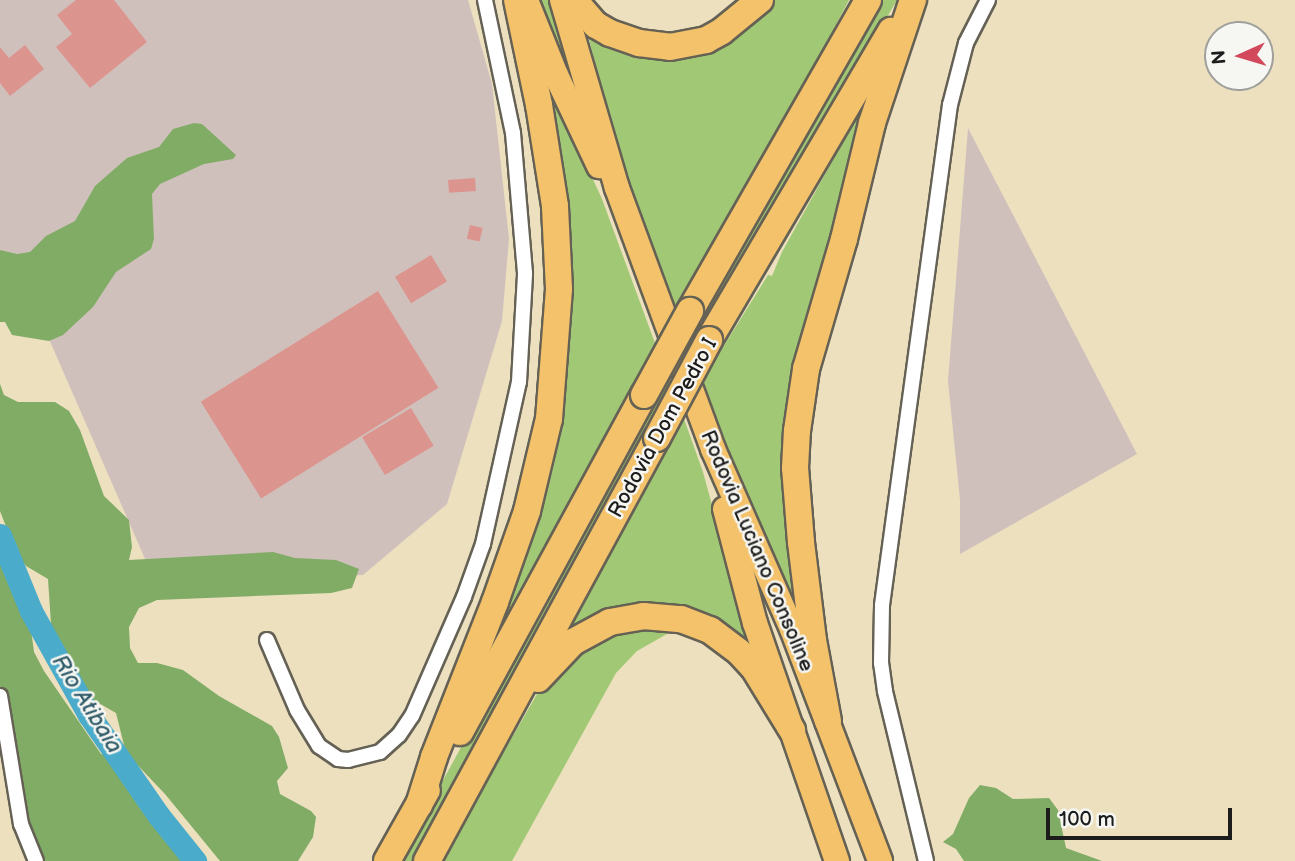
<!DOCTYPE html>
<html>
<head>
<meta charset="utf-8">
<style>
  body { margin:0 }
  #map { position:relative; width:1295px; height:861px; overflow:hidden; background:#ece0bf; font-family:"Balsamiq Sans",sans-serif }
  div>[style] { position:absolute }
  [style*='--x'] { left:calc(var(--x)*1px); top:calc(var(--y)*1px); width:calc(var(--w)*1px); rotate:calc(var(--a)*1deg) }
  .industrial>* { inset:0; background:#d0c0bc }
  .green>* { inset:0; background:#a1c874 }
  .forest>* { inset:0; background:#80ac66 }
  .river>* { height:23px; margin:-11.5px; padding:0 11.5px; transform-origin:11.5px; border-radius:11.5px; background:#4babca }
  .building>* { inset:0; background:#dc948e; transform-origin:0 0 }
  .roads { filter:drop-shadow(2px 0 #656155) drop-shadow(-2px 0 #656155) drop-shadow(0 2px #656155) drop-shadow(0 -2px #656155) }
  .minor>* { height:14px; margin:-7px; padding:0 7px; transform-origin:7px; border-radius:7px; background:#fff }
  .trunk>* { height:24px; margin:-12px; padding:0 12px; transform-origin:12px; border-radius:12px; background:#f3c26a }
  .motorway>* { height:26px; margin:-13px; padding:0 13px; transform-origin:13px; border-radius:13px; background:#f3c26a }
  .bridges { filter:drop-shadow(2px 0 #656155) drop-shadow(-2px 0 #656155) drop-shadow(0 2px #656155) drop-shadow(0 -2px #656155) }
  .motorway-bridge>* { height:26px; margin:-13px; padding:0 13px; transform-origin:13px; border-radius:13px; background:#f3c26a }
  span { translate:-50% -50%; white-space:nowrap; text-align:center; line-height:1.15; -webkit-text-stroke:5px #f6f6f2; paint-order:stroke }
  .street-label { font-size:21px; color:#1c1c1c }
  .water-label { font-size:23px; color:#315c6a; font-style:italic }
  .north { position:absolute; left:1204px; top:21px; width:70px; height:70px; box-sizing:border-box; background:#f6f6f2; border:2px solid #9f9f9c; border-radius:50%; rotate:266deg; font-size:19px; font-weight:700; line-height:28px; text-align:center; color:#1c1c1c }
  .north::after { content:''; display:block; margin:auto; width:24px; height:32px; background:#d1495b; clip-path:polygon(50% 0,100% 100%,50% 72%,0 100%) }
  .scale { position:absolute; left:1046px; top:808px; width:186px; height:32px; box-sizing:border-box; border:4px solid #1c1c1c; border-top:0; padding-left:9px; font-size:21px; line-height:24px; white-space:nowrap; color:#1c1c1c; -webkit-text-stroke:5px #f6f6f2; paint-order:stroke }
</style>
</head>
<body>
<div id="map">
  <div class="industrial">
    <i style="clip-path:polygon(0 0,468px 0,492px 84px,509px 239px,502px 321px,447px 504px,363px 575px,156px 584px,42px 323px,0 270px)"></i>
    <i style="clip-path:polygon(968px 128px,1137px 454px,960px 554px,960px 500px,948px 381px)"></i>
  </div>
  <div class="green">
    <i style="clip-path:polygon(531px 0,558px 0,597px 139px)"></i>
    <i style="clip-path:polygon(767px 0,849px 0,786px 119px,671px 314px,623px 175px,585px 23px,662px 51px)"></i>
    <i style="clip-path:polygon(876px 0,897px 0,689px 357px,683px 342px)"></i>
    <i style="clip-path:polygon(542px 69px,602px 199px,655px 343px,485px 656px,554px 422px)"></i>
    <i style="clip-path:polygon(871px 91px,798px 359px,799px 617px,726px 452px,700px 384px,768px 275px,772px 276px,782px 252px)"></i>
    <i style="clip-path:polygon(666px 372px,672px 388px,416px 861px,399px 861px)"></i>
    <i style="clip-path:polygon(683px 416px,703px 472px,751px 647px,695px 618px,560px 644px)"></i>
    <i style="clip-path:polygon(681px 626px,637px 651px,616px 673px,512px 861px,441px 861px,548px 675px,609px 629px)"></i>
  </div>
  <div class="forest">
    <i style="clip-path:polygon(194px 123px,202px 124px,236px 155px,233px 159px,204px 164px,160px 184px,152px 194px,154px 239px,151px 249px,116px 272px,93px 307px,63px 335px,49px 341px,12px 335px,5px 322px,0 322px,0 250px,17px 254px,30px 252px,46px 236px,75px 221px,95px 186px,127px 158px,159px 147px,173px 129px)"></i>
    <i style="clip-path:polygon(0 384px,4px 395px,18px 402px,55px 402px,69px 411px,80px 430px,104px 496px,129px 520px,132px 547px,129px 560px,273px 552px,295px 558px,336px 560px,359px 569px,352px 588px,331px 593px,157px 600px,139px 608px,129px 627px,130px 648px,138px 663px,157px 663px,183px 670px,219px 696px,272px 726px,279px 737px,288px 768px,277px 781px,280px 794px,311px 811px,316px 817px,313px 837px,298px 861px,220px 861px,165px 794px,126px 753px,116px 713px,83px 694px,85px 691px,52px 639px,48px 579px,26px 566px,17px 555px,0 511px)"></i>
    <i style="clip-path:polygon(0 539px,29px 614px,34px 652px,44px 671px,101px 754px,107px 755px,141px 810px,165px 836px,196px 861px,34px 861px,13px 808px,0 754px)"></i>
    <i style="clip-path:polygon(980px 785px,996px 788px,1013px 799px,1049px 798px,1058px 810px,1066px 848px,1102px 861px,964px 861px,956px 849px,943px 842px,953px 834px,969px 798px)"></i>
  </div>
  <div class="river">
    <i style="--x:0;--y:535;--w:82;--a:67.8"></i>
    <i style="--x:31;--y:611;--w:119;--a:60.9"></i>
    <i style="--x:89;--y:715;--w:123;--a:55.3"></i>
    <i style="--x:159;--y:816;--w:58;--a:51.3"></i>
  </div>
  <div class="building">
    <i style="clip-path:polygon(76px 0,114px 0,147px 42px,90px 88px,56px 47px,72px 34px,57px 15px)"></i>
    <i style="clip-path:polygon(25px 45px,44px 69px,10px 96px,0 83px,0 47px,9px 58px)"></i>
    <i style="left:475px;top:178px;width:13px;height:27px;rotate:86deg"></i>
    <i style="left:470px;top:225px;width:13px;height:14px;rotate:13deg"></i>
    <i style="left:431px;top:255px;width:31px;height:42px;rotate:59deg"></i>
    <i style="left:378px;top:291px;width:114px;height:209px;rotate:58deg"></i>
    <i style="left:411px;top:408px;width:44px;height:57px;rotate:59deg"></i>
  </div>
  <div class="roads">
    <div class="minor">
      <i style="--x:267;--y:640;--w:76;--a:66.8"></i>
      <i style="--x:297;--y:710;--w:42;--a:58.6"></i>
      <i style="--x:319;--y:746;--w:23;--a:34"></i>
      <i style="--x:338;--y:759;--w:10;--a:6"></i>
      <i style="--x:348;--y:760;--w:33;--a:-14"></i>
      <i style="--x:380;--y:752;--w:25;--a:-42"></i>
      <i style="--x:399;--y:735;--w:23;--a:-56"></i>
      <i style="--x:412;--y:716;--w:130;--a:-66.4"></i>
      <i style="--x:464;--y:597;--w:56;--a:-70.3"></i>
      <i style="--x:483;--y:544;--w:166;--a:-77.5"></i>
      <i style="--x:519;--y:382;--w:109;--a:-86.8"></i>
      <i style="--x:525;--y:273;--w:141;--a:-94.9"></i>
      <i style="--x:513;--y:133;--w:136;--a:-101.9"></i>
      <i style="--x:0;--y:696;--w:130;--a:80.7"></i>
      <i style="--x:21;--y:824;--w:40;--a:68"></i>
      <i style="--x:926;--y:861;--w:175;--a:-103.6"></i>
      <i style="--x:885;--y:691;--w:28;--a:-98"></i>
      <i style="--x:881;--y:663;--w:58;--a:-89"></i>
      <i style="--x:882;--y:605;--w:505;--a:-82.26"></i>
      <i style="--x:950;--y:105;--w:64;--a:-75.5"></i>
      <i style="--x:966;--y:43;--w:48;--a:-62.9"></i>
    </div>
    <div class="trunk">
      <i style="--x:526;--y:0;--w:81;--a:68.2"></i>
      <i style="--x:556;--y:75;--w:101;--a:64.7"></i>
      <i style="--x:562;--y:0;--w:196;--a:73.7"></i>
      <i style="--x:617;--y:188;--w:278;--a:69.8"></i>
      <i style="--x:713;--y:449;--w:197;--a:66.3"></i>
      <i style="--x:792;--y:629;--w:248;--a:69.2"></i>
      <i style="--x:725;--y:509;--w:118;--a:75.3"></i>
      <i style="--x:755;--y:623;--w:252;--a:71"></i>
    </div>
    <div class="motorway">
      <i style="--x:574;--y:0;--w:33;--a:49"></i>
      <i style="--x:596;--y:25;--w:16;--a:30"></i>
      <i style="--x:610;--y:33;--w:31;--a:19"></i>
      <i style="--x:639;--y:43;--w:31;--a:7"></i>
      <i style="--x:670;--y:47;--w:37;--a:-11"></i>
      <i style="--x:706;--y:40;--w:18;--a:-29"></i>
      <i style="--x:722;--y:31;--w:49;--a:-39.2"></i>
      <i style="--x:690;--y:311;--w:358;--a:-60.2"></i>
      <i style="--x:709;--y:340;--w:359;--a:-59.5"></i>
      <i style="--x:538;--y:679;--w:51;--a:-46.6"></i>
      <i style="--x:573;--y:642;--w:42;--a:-28.4"></i>
      <i style="--x:610;--y:622;--w:34;--a:-10"></i>
      <i style="--x:643;--y:616;--w:38;--a:5"></i>
      <i style="--x:681;--y:619;--w:31;--a:21"></i>
      <i style="--x:710;--y:630;--w:36;--a:37"></i>
      <i style="--x:739;--y:652;--w:22;--a:47"></i>
      <i style="--x:754;--y:668;--w:73;--a:58.5"></i>
      <i style="--x:828;--y:721;--w:82;--a:-100.5"></i>
      <i style="--x:813;--y:640;--w:99;--a:-97"></i>
      <i style="--x:801;--y:542;--w:74;--a:-94.6"></i>
      <i style="--x:795;--y:468;--w:37;--a:-87"></i>
      <i style="--x:797;--y:431;--w:63;--a:-81.7"></i>
      <i style="--x:806;--y:369;--w:135;--a:-73.7"></i>
      <i style="--x:844;--y:239;--w:119;--a:-76.4"></i>
      <i style="--x:872;--y:123;--w:130;--a:-71.6"></i>
      <i style="--x:460;--y:732;--w:384;--a:-61.4"></i>
      <i style="--x:419;--y:805;--w:50;--a:-72.6"></i>
      <i style="--x:434;--y:757;--w:167;--a:-68.5"></i>
      <i style="--x:495;--y:602;--w:96;--a:-70.6"></i>
      <i style="--x:527;--y:511;--w:95;--a:-76.6"></i>
      <i style="--x:549;--y:419;--w:130;--a:-85.6"></i>
      <i style="--x:559;--y:289;--w:83;--a:-92.8"></i>
      <i style="--x:555;--y:206;--w:102;--a:-99"></i>
      <i style="--x:539;--y:105;--w:107;--a:-101.8"></i>
      <i style="--x:387;--y:861;--w:81;--a:-60.6"></i>
      <i style="--x:427;--y:861;--w:481;--a:-61.5"></i>
    </div>
  </div>
  <div class="bridges">
    <div class="motorway-bridge">
      <i style="--x:644;--y:395;--w:96;--a:-61.3"></i>
      <i style="--x:657;--y:438;--w:111;--a:-62"></i>
    </div>
  </div>
  <div class="street-label">
    <span style="left:663px;top:428px;rotate:-61deg">Rodovia Dom Pedro I</span>
    <span style="left:757px;top:551px;rotate:67deg">Rodovia Luciano Consoline</span>
  </div>
  <div class="water-label">
    <span style="left:87px;top:704px;rotate:58deg">Rio Atibaia</span>
  </div>
  <div class="north">N</div>
  <div class="scale">100 m</div>
</div>
</body>
</html>
